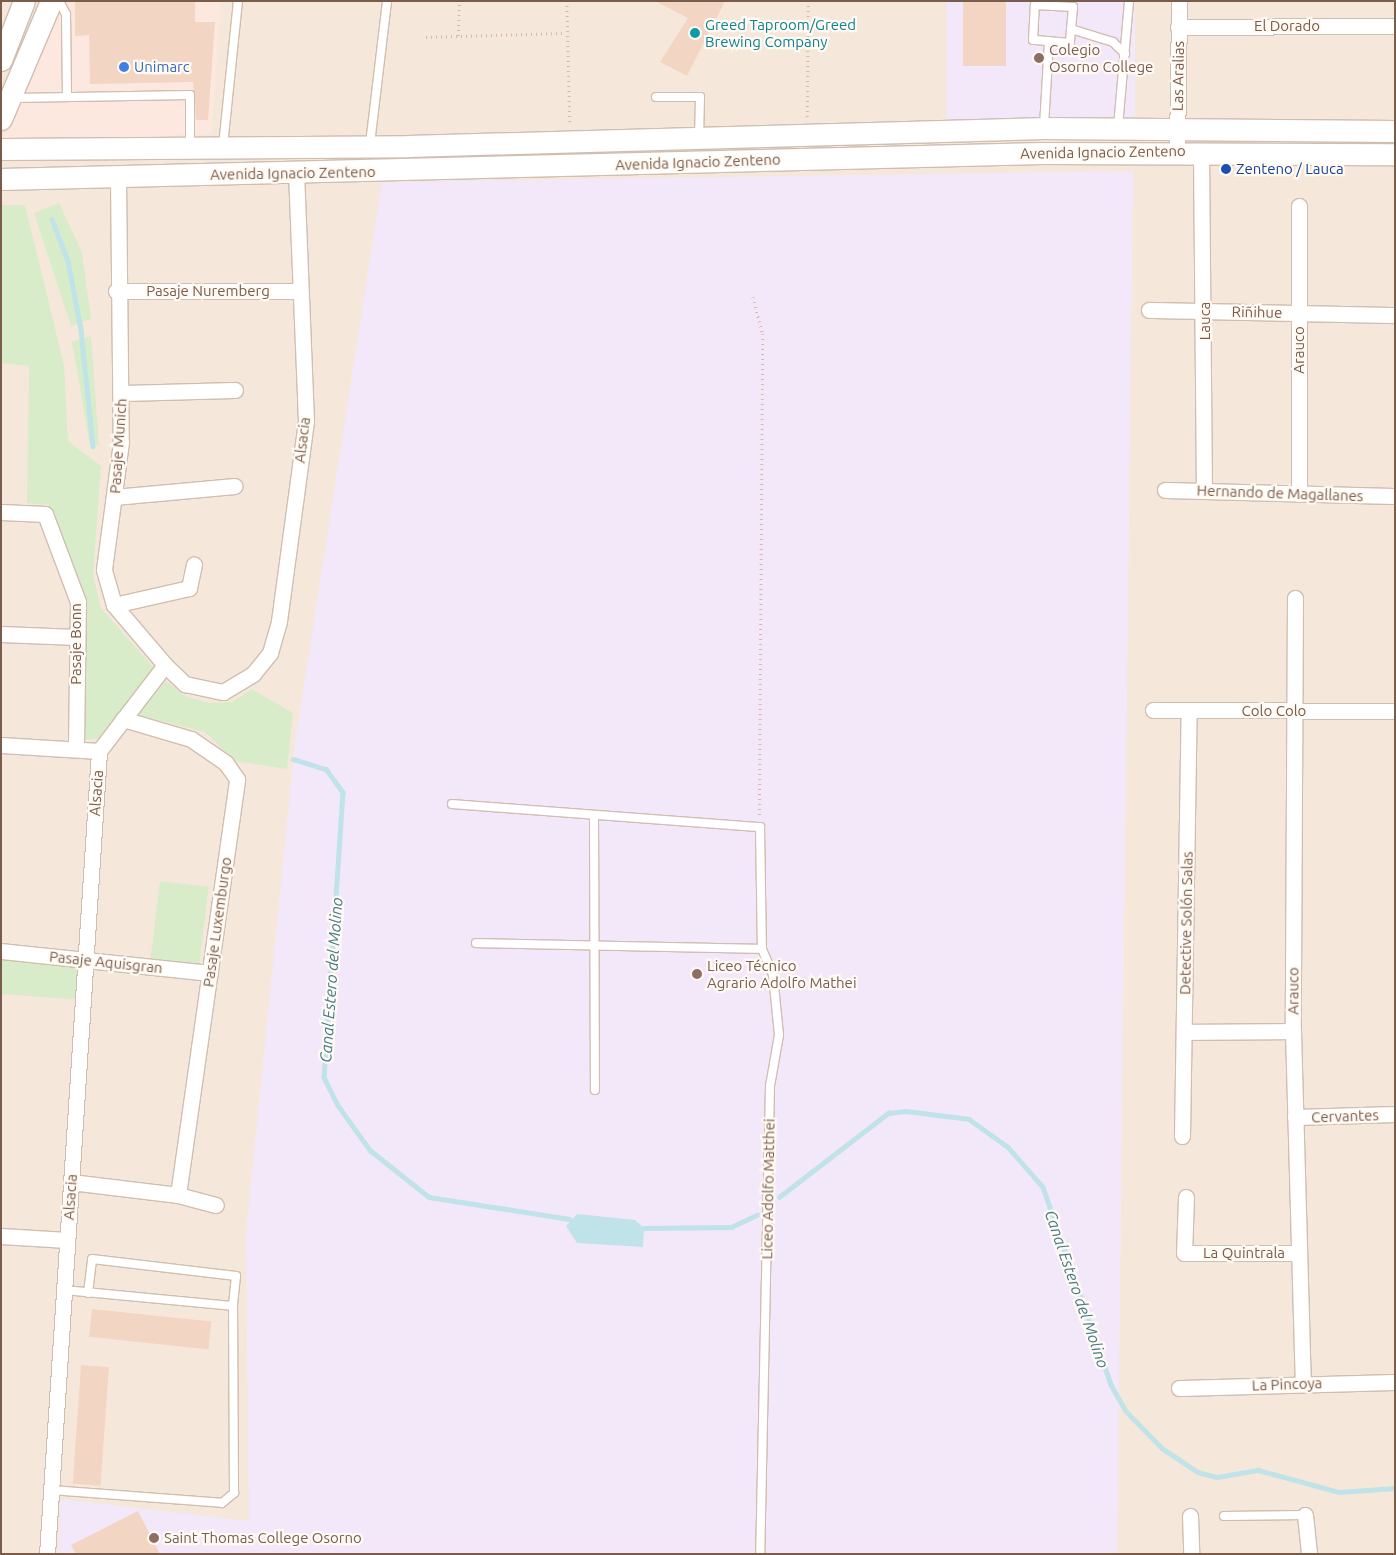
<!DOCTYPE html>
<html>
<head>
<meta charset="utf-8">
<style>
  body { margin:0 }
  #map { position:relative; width:1396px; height:1555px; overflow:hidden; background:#fdf6ec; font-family:Ubuntu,sans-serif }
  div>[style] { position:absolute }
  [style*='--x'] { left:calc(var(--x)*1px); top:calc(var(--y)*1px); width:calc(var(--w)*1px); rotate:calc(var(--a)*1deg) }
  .residential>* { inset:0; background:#f5e8da; transform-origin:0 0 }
  .commercial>* { inset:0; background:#fde8e0 }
  .education>* { inset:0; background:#f3e8fa; transform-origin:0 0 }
  .green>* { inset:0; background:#d8ecc9; transform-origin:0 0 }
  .water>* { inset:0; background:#bfe3e8 }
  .stream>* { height:4.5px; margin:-2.25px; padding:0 2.25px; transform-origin:2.25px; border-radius:2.25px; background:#bfe3e8 }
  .building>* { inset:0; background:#f3d5c3; transform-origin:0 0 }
  .path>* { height:2.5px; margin-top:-1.25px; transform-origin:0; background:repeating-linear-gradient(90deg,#d9b8a5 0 1px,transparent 0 5px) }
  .roads { filter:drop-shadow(1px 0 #d1beb0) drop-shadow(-1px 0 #d1beb0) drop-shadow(0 1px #d1beb0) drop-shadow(0 -1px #d1beb0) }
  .lane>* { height:8px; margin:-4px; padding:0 4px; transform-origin:4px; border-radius:4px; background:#fff }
  .street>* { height:15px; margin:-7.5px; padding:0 7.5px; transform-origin:7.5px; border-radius:7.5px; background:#fff }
  .secondary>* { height:21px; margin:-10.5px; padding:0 10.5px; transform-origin:10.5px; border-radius:10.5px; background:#fff }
  .dots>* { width:14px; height:14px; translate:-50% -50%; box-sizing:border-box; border:2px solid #fffaf3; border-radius:50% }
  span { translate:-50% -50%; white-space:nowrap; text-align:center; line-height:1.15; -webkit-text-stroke:4.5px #fffaf3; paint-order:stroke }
  .culture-label { font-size:15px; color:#0d838f }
  .left { translate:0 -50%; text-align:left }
  .street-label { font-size:15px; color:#7a5c4d }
  .education-label { font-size:15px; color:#785e54 }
  .shop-label { font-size:15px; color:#366cbe }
  .transit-label { font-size:15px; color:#164399 }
  .water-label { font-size:16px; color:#437c86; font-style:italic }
  .frame { position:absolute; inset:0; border:2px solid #7a5c4d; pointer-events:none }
</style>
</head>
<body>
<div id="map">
  <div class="residential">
    <i style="left:1px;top:1px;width:1394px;height:1553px"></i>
  </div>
  <div class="commercial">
    <i style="clip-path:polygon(62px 1px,221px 1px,211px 134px,1px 142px)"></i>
  </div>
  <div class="education">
    <i style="left:947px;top:1px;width:188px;height:119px"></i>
    <i style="clip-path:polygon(1133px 171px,1117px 1554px,58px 1554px,61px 1499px,249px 1521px,246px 1233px,295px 743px,382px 182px)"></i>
  </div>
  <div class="green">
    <i style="clip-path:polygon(59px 203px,82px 252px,91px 319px,71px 326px,34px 213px)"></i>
    <i style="clip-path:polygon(1px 205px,25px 205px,64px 365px,68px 441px,101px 466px,93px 575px,101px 608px,154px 668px,100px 739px,85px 739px,85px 599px,49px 505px,27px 503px,29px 366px,1px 363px)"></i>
    <i style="clip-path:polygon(91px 336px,99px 445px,90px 446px,72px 342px)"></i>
    <i style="clip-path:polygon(166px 681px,185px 696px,209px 703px,232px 702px,252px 689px,293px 713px,287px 769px,235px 761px,205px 732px,136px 715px)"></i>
    <i style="left:160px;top:881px;width:49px;height:79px;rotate:7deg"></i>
    <i style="left:1px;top:958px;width:77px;height:36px;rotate:4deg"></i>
  </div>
  <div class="water">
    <i style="clip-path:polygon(577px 1214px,635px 1220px,644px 1228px,643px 1247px,577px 1243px,566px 1226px)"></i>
  </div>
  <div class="stream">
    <i style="--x:52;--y:219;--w:45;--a:69.1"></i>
    <i style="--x:68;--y:261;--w:70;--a:79.3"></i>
    <i style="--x:81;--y:330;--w:117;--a:84.1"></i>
    <i style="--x:293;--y:759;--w:34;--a:17"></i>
    <i style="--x:326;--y:769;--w:29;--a:54"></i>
    <i style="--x:343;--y:792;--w:286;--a:93.8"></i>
    <i style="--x:324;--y:1077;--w:30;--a:64"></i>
    <i style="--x:337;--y:1104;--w:57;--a:54.3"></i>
    <i style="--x:370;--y:1150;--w:75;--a:38.5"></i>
    <i style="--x:429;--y:1197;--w:142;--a:8.9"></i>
    <i style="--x:779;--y:1197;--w:138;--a:-37.6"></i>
    <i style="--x:888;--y:1113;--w:18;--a:-6"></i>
    <i style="--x:906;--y:1111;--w:64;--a:7.2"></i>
    <i style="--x:969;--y:1119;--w:48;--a:35.7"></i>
    <i style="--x:1008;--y:1147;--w:53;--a:48.8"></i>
    <i style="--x:1043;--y:1187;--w:209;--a:71"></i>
    <i style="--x:1111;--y:1385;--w:30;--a:60"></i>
    <i style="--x:1126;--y:1411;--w:53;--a:45.8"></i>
    <i style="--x:1163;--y:1449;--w:42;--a:33.3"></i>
    <i style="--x:1198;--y:1472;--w:20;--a:15"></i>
    <i style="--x:1217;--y:1477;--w:42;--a:-9.7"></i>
    <i style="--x:1258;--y:1470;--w:84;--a:15.2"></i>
    <i style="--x:1339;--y:1492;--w:56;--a:-4.1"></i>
    <i style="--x:644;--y:1228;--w:87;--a:-0.7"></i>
    <i style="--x:731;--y:1227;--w:29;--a:-25"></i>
  </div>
  <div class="building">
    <i style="clip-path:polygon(75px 1px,195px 1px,195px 22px,215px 22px,208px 120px,196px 120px,193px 82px,90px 84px,89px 35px,75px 36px)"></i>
    <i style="clip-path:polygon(655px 1px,725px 1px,687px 76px,660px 62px,688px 18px)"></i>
    <i style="left:963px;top:1px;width:43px;height:65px"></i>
    <i style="left:92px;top:1309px;width:120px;height:28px;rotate:6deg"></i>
    <i style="left:81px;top:1365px;width:28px;height:119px;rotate:4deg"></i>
    <i style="clip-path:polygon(138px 1511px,160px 1554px,76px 1554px,71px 1545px)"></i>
  </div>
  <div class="path">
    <i style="--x:567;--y:1;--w:123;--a:88.6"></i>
    <i style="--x:458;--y:36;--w:35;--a:-88"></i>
    <i style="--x:426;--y:37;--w:138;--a:-1.7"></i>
    <i style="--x:807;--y:117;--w:116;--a:-89.5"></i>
    <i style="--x:753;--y:297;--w:38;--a:75"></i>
    <i style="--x:763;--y:334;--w:484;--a:90.4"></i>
  </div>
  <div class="roads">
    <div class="lane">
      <i style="--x:59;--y:1;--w:15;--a:62"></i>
      <i style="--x:66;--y:14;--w:83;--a:89.3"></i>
      <i style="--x:1035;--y:5;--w:38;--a:3"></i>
      <i style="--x:1073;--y:7;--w:36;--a:95"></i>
      <i style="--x:1070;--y:43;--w:37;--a:-175"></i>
      <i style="--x:1033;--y:40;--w:35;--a:-87"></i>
      <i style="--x:1071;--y:29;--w:44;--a:17.2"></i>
      <i style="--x:1113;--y:42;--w:17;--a:45"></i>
      <i style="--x:656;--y:97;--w:44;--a:0"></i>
      <i style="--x:700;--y:97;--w:40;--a:91.4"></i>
      <i style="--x:13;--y:98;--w:177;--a:-1"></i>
      <i style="--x:190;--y:95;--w:51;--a:90"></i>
      <i style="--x:1044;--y:126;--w:85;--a:-86.6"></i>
      <i style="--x:1118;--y:127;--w:126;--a:-85"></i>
      <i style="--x:370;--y:144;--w:144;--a:-83.2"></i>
      <i style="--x:223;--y:146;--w:146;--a:-84.1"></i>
      <i style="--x:452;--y:804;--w:309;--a:4.3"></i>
      <i style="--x:760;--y:827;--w:122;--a:89.1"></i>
      <i style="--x:762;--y:949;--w:28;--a:67"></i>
      <i style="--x:773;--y:975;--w:60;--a:84.3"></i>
      <i style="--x:779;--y:1035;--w:52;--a:100"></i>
      <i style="--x:770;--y:1086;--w:468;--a:91.2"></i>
      <i style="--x:594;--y:815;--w:275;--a:89.8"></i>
      <i style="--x:476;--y:943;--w:286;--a:1.2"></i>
      <i style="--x:88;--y:1293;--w:34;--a:-83"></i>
      <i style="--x:92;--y:1259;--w:145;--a:6.7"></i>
      <i style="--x:236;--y:1276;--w:30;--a:96"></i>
      <i style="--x:51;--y:1490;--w:171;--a:4.3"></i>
      <i style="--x:222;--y:1503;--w:16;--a:-40"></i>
      <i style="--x:234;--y:1493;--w:187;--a:-90.3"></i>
      <i style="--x:233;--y:1306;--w:171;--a:-174.6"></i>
      <i style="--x:1224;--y:1516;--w:81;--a:-0.7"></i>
    </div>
    <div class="street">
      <i style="--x:1178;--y:27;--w:217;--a:-0.3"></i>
      <i style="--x:1177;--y:151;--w:150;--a:-89.2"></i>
      <i style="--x:1201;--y:151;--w:340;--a:89.5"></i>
      <i style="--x:118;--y:177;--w:265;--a:89.4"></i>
      <i style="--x:121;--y:442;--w:129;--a:97.6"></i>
      <i style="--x:104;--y:570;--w:36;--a:74"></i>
      <i style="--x:114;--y:605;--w:79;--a:49.6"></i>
      <i style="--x:116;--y:291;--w:184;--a:0"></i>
      <i style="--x:1149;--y:310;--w:246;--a:1.2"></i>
      <i style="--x:122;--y:393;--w:113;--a:-1.5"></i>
      <i style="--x:1165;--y:490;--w:230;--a:1.5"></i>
      <i style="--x:1299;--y:494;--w:288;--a:-90"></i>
      <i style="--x:114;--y:497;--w:121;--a:-5.2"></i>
      <i style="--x:1;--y:512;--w:44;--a:2.6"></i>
      <i style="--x:45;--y:514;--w:94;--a:69.4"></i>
      <i style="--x:78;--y:602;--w:147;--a:90.8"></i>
      <i style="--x:1295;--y:598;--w:433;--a:90.3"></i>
      <i style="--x:1293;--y:1031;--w:352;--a:88.4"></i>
      <i style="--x:114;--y:605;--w:77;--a:-12.8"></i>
      <i style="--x:189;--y:588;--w:24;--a:-78"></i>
      <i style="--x:1;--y:634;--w:76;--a:2.3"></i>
      <i style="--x:1153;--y:710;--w:242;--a:0.2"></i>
      <i style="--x:1;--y:745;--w:98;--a:3.5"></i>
      <i style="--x:1;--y:951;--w:210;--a:6"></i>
      <i style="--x:1184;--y:1032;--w:109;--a:-0.5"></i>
      <i style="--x:1295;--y:1117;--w:100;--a:-1.7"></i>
      <i style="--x:1182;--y:1136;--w:426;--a:-89.1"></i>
      <i style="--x:71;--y:1182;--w:108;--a:6.9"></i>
      <i style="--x:178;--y:1195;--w:420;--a:-81.9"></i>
      <i style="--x:237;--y:779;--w:19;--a:-125"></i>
      <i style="--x:226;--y:763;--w:42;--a:-145.6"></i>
      <i style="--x:191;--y:739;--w:71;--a:-163.6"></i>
      <i style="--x:178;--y:1195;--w:39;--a:15"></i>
      <i style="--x:1186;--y:1197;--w:56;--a:92"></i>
      <i style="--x:1184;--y:1253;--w:115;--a:0"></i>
      <i style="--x:1;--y:1236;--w:66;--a:3.5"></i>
      <i style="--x:1179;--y:1388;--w:216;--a:-1.6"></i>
      <i style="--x:1305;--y:1515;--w:39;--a:84"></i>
      <i style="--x:1190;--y:1516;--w:38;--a:88"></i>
      <i style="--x:47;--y:1554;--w:805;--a:-86.29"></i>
      <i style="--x:99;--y:751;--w:108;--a:-52.5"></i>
      <i style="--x:165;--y:665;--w:28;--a:44"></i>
      <i style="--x:185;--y:684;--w:39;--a:12"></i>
      <i style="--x:223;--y:692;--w:35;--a:-31"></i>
      <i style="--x:253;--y:674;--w:27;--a:-51"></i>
      <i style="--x:270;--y:653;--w:33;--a:-74"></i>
      <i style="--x:279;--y:621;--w:202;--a:-82.3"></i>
      <i style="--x:306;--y:421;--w:248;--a:-92.3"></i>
    </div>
    <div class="secondary">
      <i style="--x:1;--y:60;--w:63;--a:-68.7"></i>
      <i style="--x:1;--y:119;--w:128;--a:-67"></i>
      <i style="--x:1;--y:149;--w:407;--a:-0.4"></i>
      <i style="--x:408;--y:146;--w:636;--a:-1.62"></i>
      <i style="--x:1044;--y:128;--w:351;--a:0.5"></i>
      <i style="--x:1;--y:179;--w:1042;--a:-1.43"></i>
      <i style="--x:1043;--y:153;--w:352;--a:0.2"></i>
    </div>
  </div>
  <div class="dots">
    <i style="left:695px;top:33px;background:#0f9aa8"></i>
    <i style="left:1039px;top:58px;background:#8d6e63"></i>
    <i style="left:124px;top:67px;background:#3f7fe0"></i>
    <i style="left:1226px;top:169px;background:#1a4fb4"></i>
    <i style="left:697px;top:974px;background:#8d6e63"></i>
    <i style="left:154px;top:1538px;background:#8d6e63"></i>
  </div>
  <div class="culture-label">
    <span class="left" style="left:705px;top:33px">Greed Taproom/Greed<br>Brewing Company</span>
  </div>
  <div class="street-label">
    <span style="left:1287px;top:26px">El Dorado</span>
    <span style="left:1178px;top:76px;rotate:-89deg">Las Aralias</span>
    <span style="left:1103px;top:152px;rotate:-1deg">Avenida Ignacio Zenteno</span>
    <span style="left:698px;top:162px;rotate:-2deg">Avenida Ignacio Zenteno</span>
    <span style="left:293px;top:173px;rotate:-1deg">Avenida Ignacio Zenteno</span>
    <span style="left:208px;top:291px">Pasaje Nuremberg</span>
    <span style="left:1257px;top:312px;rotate:1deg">Riñihue</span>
    <span style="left:1205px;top:321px;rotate:-90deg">Lauca</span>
    <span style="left:1299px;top:350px;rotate:-90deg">Arauco</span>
    <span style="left:302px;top:440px;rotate:-83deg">Alsacia</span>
    <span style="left:118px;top:446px;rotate:-86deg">Pasaje Munich</span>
    <span style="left:1280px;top:493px;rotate:2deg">Hernando de Magallanes</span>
    <span style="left:76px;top:644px;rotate:-90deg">Pasaje Bonn</span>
    <span style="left:1274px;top:711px">Colo Colo</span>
    <span style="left:96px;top:793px;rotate:-86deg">Alsacia</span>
    <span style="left:217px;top:922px;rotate:-82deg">Pasaje Luxemburgo</span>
    <span style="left:1186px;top:923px;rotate:-89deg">Detective Solón Salas</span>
    <span style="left:106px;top:962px;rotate:6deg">Pasaje Aquisgran</span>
    <span style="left:1293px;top:991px;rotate:-90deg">Arauco</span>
    <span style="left:1345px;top:1116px;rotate:-2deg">Cervantes</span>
    <span style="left:768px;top:1189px;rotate:-89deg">Liceo Adolfo Matthei</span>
    <span style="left:70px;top:1197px;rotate:-86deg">Alsacia</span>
    <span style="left:1244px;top:1253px">La Quintrala</span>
    <span style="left:1287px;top:1384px;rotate:-2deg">La Pincoya</span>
  </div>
  <div class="education-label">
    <span class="left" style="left:1049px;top:58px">Colegio<br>Osorno College</span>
    <span class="left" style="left:707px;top:974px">Liceo Técnico<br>Agrario Adolfo Mathei</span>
    <span class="left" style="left:164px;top:1538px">Saint Thomas College Osorno</span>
  </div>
  <div class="shop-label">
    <span class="left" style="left:134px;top:67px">Unimarc</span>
  </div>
  <div class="transit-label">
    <span class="left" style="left:1236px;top:169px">Zenteno / Lauca</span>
  </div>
  <div class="water-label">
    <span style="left:331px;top:980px;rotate:-86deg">Canal Estero del Molino</span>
    <span style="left:1077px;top:1289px;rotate:71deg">Canal Estero del Molino</span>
  </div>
  <div class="frame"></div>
</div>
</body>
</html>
